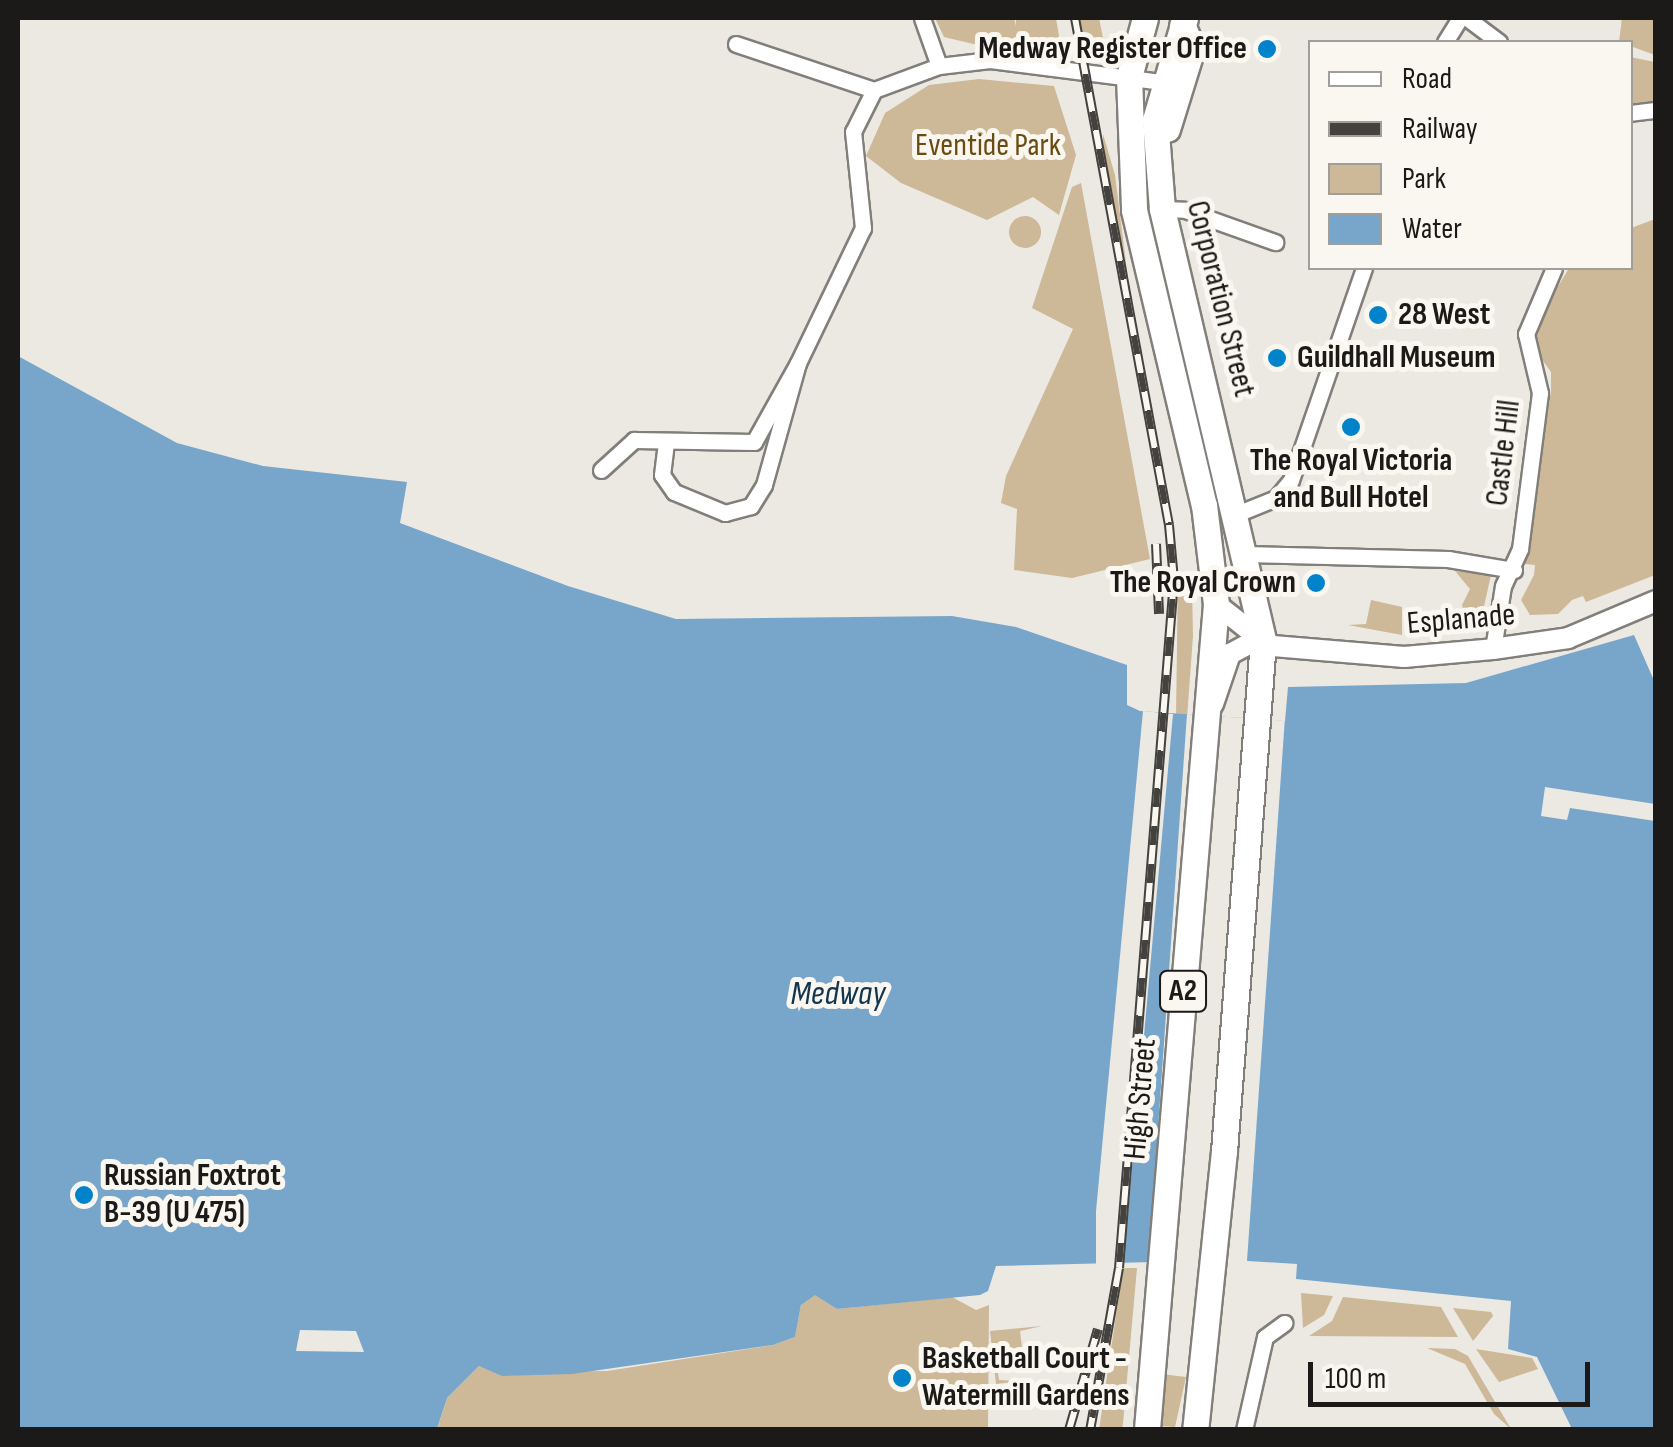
<!DOCTYPE html>
<html>
<head>
<meta charset="utf-8">
<style>
  body { margin:0 }
  #map { position:relative; width:1673px; height:1447px; overflow:hidden; background:#ece9e3; font-family:"Sofia Sans Condensed",sans-serif }
  div>[style] { position:absolute }
  [style*='--x'] { left:calc(var(--x)*1px); top:calc(var(--y)*1px); width:calc(var(--w)*1px); rotate:calc(var(--a)*1deg) }
  .green>* { inset:0; background:#cdb898 }
  .round { border-radius:50% }
  .water>* { inset:0; background:#78a6ca }
  .pier>* { inset:0; background:#ece9e3; transform-origin:0 0 }
  .roads { filter:drop-shadow(2px 0 #827f7a) drop-shadow(-2px 0 #827f7a) drop-shadow(0 2px #827f7a) drop-shadow(0 -2px #827f7a) }
  .minor>* { height:15px; margin:-7.5px; padding:0 7.5px; transform-origin:7.5px; border-radius:7.5px; background:#fff }
  .tertiary>* { height:20px; margin:-10px; padding:0 10px; transform-origin:10px; border-radius:10px; background:#fff }
  .primary>* { height:25px; margin:-12.5px; padding:0 12.5px; transform-origin:12.5px; border-radius:12.5px; background:#fff }
  .rail>* { height:10px; margin-top:-5px; transform-origin:0; background:repeating-linear-gradient(90deg,#faf6f0 0 19px,#43423f 0 38px); box-sizing:border-box; border-block:2px solid #43423f }
  .dots>* { width:28px; height:28px; translate:-50% -50%; box-sizing:border-box; border:5px solid #faf6f0; border-radius:50% }
  span { translate:-50% -50%; white-space:nowrap; text-align:center; line-height:1.15; -webkit-text-stroke:10px #faf6f0; paint-order:stroke }
  .shield-label span { padding:2px 8px; background:#faf6f0; border:2px solid; border-radius:8px; -webkit-text-stroke-width:0 }
  .shield-label { font-size:30px; color:#1b1a18; font-weight:700 }
  .poi-label { font-size:32px; color:#1b1a18; font-weight:700 }
  .right { translate:-100% -50%; text-align:right }
  .left { translate:0 -50%; text-align:left }
  .park-label { font-size:32px; color:#6a4c12 }
  .street-label { font-size:32px; color:#1b1a18 }
  .water-label { font-size:35px; color:#12364f; font-style:italic }
  .frame { position:absolute; inset:0; border:20px solid #1b1a18; pointer-events:none }
  .legend { position:absolute; left:1308px; top:40px; width:325px; height:230px; box-sizing:border-box; background:#faf6f0; border:2px solid #a19e9a; margin:0; padding:12px 18px; list-style:none; font-size:30px; color:#1b1a18 }
  .legend li { display:flex; align-items:center; gap:20px; height:50px }
  .legend b { width:50px; border:2px solid #a19e9a }
  .scale { position:absolute; left:1308px; top:1362px; width:282px; height:45px; box-sizing:border-box; border:5px solid #1b1a18; border-top:0; padding-left:12px; font-size:30px; line-height:35px; white-space:nowrap; color:#1b1a18; -webkit-text-stroke:8px #faf6f0; paint-order:stroke }
</style>
</head>
<body>
<div id="map">
  <div class="green">
    <i style="clip-path:polygon(935px 18px,1014px 18px,1016px 26px,1016px 18px,1056px 18px,1063px 60px,1023px 54px,1017px 30px,1020px 55px,944px 37px)"></i>
    <i style="clip-path:polygon(1078px 18px,1099px 18px,1103px 38px,1112px 43px,1100px 59px,1086px 59px)"></i>
    <i style="clip-path:polygon(1622px 18px,1655px 18px,1655px 55px,1619px 42px)"></i>
    <i style="clip-path:polygon(1630px 57px,1655px 62px,1655px 103px,1631px 106px)"></i>
    <i style="clip-path:polygon(979px 79px,1054px 86px,1076px 155px,1059px 215px,1033px 197px,987px 220px,901px 183px,866px 156px,885px 113px,929px 85px)"></i>
    <i style="clip-path:polygon(1103px 134px,1115px 175px,1128px 279px,1103px 161px)"></i>
    <i style="clip-path:polygon(1081px 183px,1150px 559px,1072px 578px,1014px 570px,1017px 509px,1001px 503px,1006px 476px,1073px 329px,1032px 308px,1072px 187px)"></i>
    <i class="round" style="left:1009px;top:216px;width:32px;height:32px"></i>
    <i style="clip-path:polygon(1655px 219px,1655px 575px,1586px 602px,1583px 596px,1572px 600px,1558px 614px,1530px 615px,1521px 600px,1534px 575px,1535px 565px,1525px 564px,1551px 390px,1551px 372px,1535px 350px,1534px 327px,1569px 268px,1630px 268px,1631px 228px)"></i>
    <i style="clip-path:polygon(1455px 571px,1491px 575px,1480px 624px,1468px 628px,1462px 605px,1470px 589px)"></i>
    <i style="clip-path:polygon(1184px 573px,1192px 584px,1193px 636px,1187px 718px,1176px 717px,1178px 574px)"></i>
    <i style="clip-path:polygon(1371px 600px,1402px 607px,1402px 635px,1348px 625px,1366px 624px)"></i>
    <i style="clip-path:polygon(1123px 1268px,1137px 1268px,1123px 1424px,1122px 1429px,1099px 1430px)"></i>
    <i style="clip-path:polygon(1301px 1293px,1333px 1296px,1324px 1315px,1303px 1328px)"></i>
    <i style="clip-path:polygon(815px 1294px,837px 1309px,952px 1297px,976px 1310px,989px 1305px,988px 1429px,437px 1430px,447px 1398px,479px 1366px,499px 1372px,607px 1371px,773px 1345px,795px 1337px,801px 1305px)"></i>
    <i style="clip-path:polygon(1343px 1297px,1441px 1307px,1458px 1337px,1309px 1336px,1332px 1321px)"></i>
    <i style="clip-path:polygon(1453px 1308px,1491px 1312px,1493px 1316px,1473px 1341px)"></i>
    <i style="clip-path:polygon(1042px 1326px,1020px 1331px,1022px 1347px,995px 1352px,999px 1380px,1020px 1381px,996px 1384px,990px 1331px)"></i>
    <i style="clip-path:polygon(1427px 1348px,1455px 1349px,1468px 1356px,1511px 1429px,1494px 1414px,1465px 1364px)"></i>
    <i style="clip-path:polygon(1476px 1349px,1532px 1358px,1538px 1369px,1499px 1382px)"></i>
    <i style="clip-path:polygon(1161px 1374px,1186px 1377px,1175px 1427px,1157px 1426px)"></i>
  </div>
  <div class="water">
    <i style="clip-path:polygon(18px 356px,177px 443px,263px 466px,407px 482px,400px 523px,568px 586px,676px 619px,952px 616px,1016px 627px,1127px 665px,1127px 705px,1140px 711px,1285px 721px,1288px 687px,1466px 683px,1634px 635px,1656px 685px,1655px 1429px,1572px 1429px,1537px 1357px,1508px 1349px,1511px 1301px,1296px 1279px,1297px 1264px,1231px 1260px,996px 1266px,988px 1291px,980px 1295px,837px 1309px,815px 1295px,801px 1305px,795px 1337px,773px 1345px,572px 1374px,502px 1376px,479px 1366px,447px 1398px,437px 1429px,18px 1429px)"></i>
  </div>
  <div class="pier">
    <i style="clip-path:polygon(1143px 711px,1173px 714px,1123px 1268px,1096px 1268px,1096px 1211px)"></i>
    <i style="left:1187px;top:714px;width:98px;height:556px;rotate:4deg"></i>
    <i style="clip-path:polygon(1545px 787px,1655px 804px,1655px 821px,1570px 808px,1567px 820px,1541px 816px)"></i>
    <i style="clip-path:polygon(300px 1330px,356px 1331px,364px 1352px,296px 1351px)"></i>
  </div>
  <div class="roads">
    <div class="minor">
      <i style="--x:922;--y:18;--w:51;--a:70.5"></i>
      <i style="--x:1467;--y:18;--w:40;--a:37"></i>
      <i style="--x:1445;--y:42;--w:28;--a:-58"></i>
      <i style="--x:736;--y:44;--w:145;--a:18.4"></i>
      <i style="--x:874;--y:90;--w:69;--a:-20.3"></i>
      <i style="--x:939;--y:66;--w:51;--a:-6.7"></i>
      <i style="--x:990;--y:60;--w:172;--a:7.3"></i>
      <i style="--x:1630;--y:113;--w:26;--a:-7"></i>
      <i style="--x:1162;--y:209;--w:23;--a:2"></i>
      <i style="--x:1185;--y:210;--w:96;--a:19.6"></i>
      <i style="--x:798;--y:363;--w:150;--a:-64.3"></i>
      <i style="--x:863;--y:228;--w:97;--a:-95.9"></i>
      <i style="--x:853;--y:132;--w:47;--a:-63.4"></i>
      <i style="--x:601;--y:470;--w:45;--a:-42.3"></i>
      <i style="--x:634;--y:440;--w:120;--a:1"></i>
      <i style="--x:754;--y:442;--w:90;--a:-60.9"></i>
      <i style="--x:798;--y:363;--w:127;--a:105.6"></i>
      <i style="--x:764;--y:485;--w:25;--a:122"></i>
      <i style="--x:751;--y:506;--w:27;--a:165"></i>
      <i style="--x:725;--y:513;--w:55;--a:-157.6"></i>
      <i style="--x:674;--y:492;--w:21;--a:-125"></i>
      <i style="--x:662;--y:475;--w:34;--a:-83"></i>
      <i style="--x:1234;--y:515;--w:45;--a:-22"></i>
      <i style="--x:1276;--y:498;--w:23;--a:-50"></i>
      <i style="--x:1291;--y:480;--w:224;--a:-71"></i>
      <i style="--x:1245;--y:554;--w:203;--a:1.4"></i>
      <i style="--x:1448;--y:559;--w:67;--a:9.5"></i>
      <i style="--x:1493;--y:649;--w:64;--a:-81"></i>
      <i style="--x:1503;--y:586;--w:41;--a:-65.3"></i>
      <i style="--x:1520;--y:549;--w:157;--a:-82.7"></i>
      <i style="--x:1540;--y:393;--w:61;--a:-103.3"></i>
      <i style="--x:1526;--y:334;--w:72;--a:-67"></i>
      <i style="--x:1244;--y:1430;--w:95;--a:-77.3"></i>
      <i style="--x:1265;--y:1337;--w:24;--a:-36"></i>
    </div>
    <div class="tertiary">
      <i style="--x:1216;--y:604;--w:60;--a:38.2"></i>
      <i style="--x:1213;--y:704;--w:53;--a:-71.2"></i>
      <i style="--x:1230;--y:654;--w:21;--a:-28"></i>
      <i style="--x:1249;--y:644;--w:156;--a:4.8"></i>
      <i style="--x:1404;--y:657;--w:89;--a:-5.1"></i>
      <i style="--x:1493;--y:649;--w:76;--a:-8.3"></i>
      <i style="--x:1568;--y:638;--w:95;--a:-22.8"></i>
    </div>
    <div class="primary">
      <i style="--x:1145;--y:18;--w:61;--a:105.2"></i>
      <i style="--x:1129;--y:77;--w:133;--a:87.8"></i>
      <i style="--x:1134;--y:210;--w:303;--a:76.7"></i>
      <i style="--x:1204;--y:505;--w:100;--a:83.1"></i>
      <i style="--x:1216;--y:604;--w:829;--a:94.78"></i>
      <i style="--x:1185;--y:18;--w:106;--a:106.4"></i>
      <i style="--x:1155;--y:120;--w:89;--a:85.5"></i>
      <i style="--x:1162;--y:209;--w:444;--a:76.8"></i>
      <i style="--x:1263;--y:641;--w:511;--a:94.37"></i>
      <i style="--x:1224;--y:1151;--w:281;--a:95.9"></i>
      <i style="--x:1167;--y:129;--w:85;--a:-72.8"></i>
      <i style="--x:1192;--y:48;--w:25;--a:-113"></i>
    </div>
  </div>
  <div class="rail">
    <i style="--x:1075;--y:18;--w:516;--a:79.5"></i>
    <i style="--x:1169;--y:525;--w:55;--a:84.8"></i>
    <i style="--x:1174;--y:580;--w:690;--a:94.57"></i>
    <i style="--x:1119;--y:1268;--w:165;--a:100.1"></i>
    <i style="--x:1156;--y:544;--w:70;--a:87.5"></i>
    <i style="--x:1069;--y:1430;--w:105;--a:-74"></i>
  </div>
  <div class="dots">
    <i style="left:1267px;top:49px;background:#0083cb"></i>
    <i style="left:1378px;top:315px;background:#0083cb"></i>
    <i style="left:1277px;top:358px;background:#0083cb"></i>
    <i style="left:1351px;top:427px;background:#0083cb"></i>
    <i style="left:1316px;top:583px;background:#0083cb"></i>
    <i style="left:84px;top:1195px;background:#0083cb"></i>
    <i style="left:902px;top:1378px;background:#0083cb"></i>
  </div>
  <div class="shield-label">
    <span style="left:1183px;top:991px">A2</span>
  </div>
  <div class="poi-label">
    <span class="right" style="left:1247px;top:49px">Medway Register Office</span>
    <span class="left" style="left:1398px;top:315px">28 West</span>
    <span class="left" style="left:1297px;top:358px">Guildhall Museum</span>
    <span style="left:1351px;top:480px">The Royal Victoria<br>and Bull Hotel</span>
    <span class="right" style="left:1296px;top:583px">The Royal Crown</span>
    <span class="left" style="left:104px;top:1195px">Russian Foxtrot<br>B-39 (U 475)</span>
    <span class="left" style="left:922px;top:1378px">Basketball Court -<br>Watermill Gardens</span>
  </div>
  <div class="park-label">
    <span style="left:988px;top:146px">Eventide Park</span>
  </div>
  <div class="street-label">
    <span style="left:1220px;top:299px;rotate:76deg">Corporation Street</span>
    <span style="left:1504px;top:453px;rotate:-83deg">Castle Hill</span>
    <span style="left:1461px;top:620px;rotate:-5deg">Esplanade</span>
    <span style="left:1141px;top:1099px;rotate:-85deg">High Street</span>
  </div>
  <div class="water-label">
    <span style="left:838px;top:994px">Medway</span>
  </div>
  <div class="frame"></div>
  <ul class="legend">
  <li><b style="height:12px;background:#fff"></b>Road</li>
  <li><b style="height:12px;background:#43423f"></b>Railway</li>
  <li><b style="height:28px;background:#cdb898"></b>Park</li>
  <li><b style="height:28px;background:#78a6ca"></b>Water</li>
  </ul>
  <div class="scale">100 m</div>
</div>
</body>
</html>
